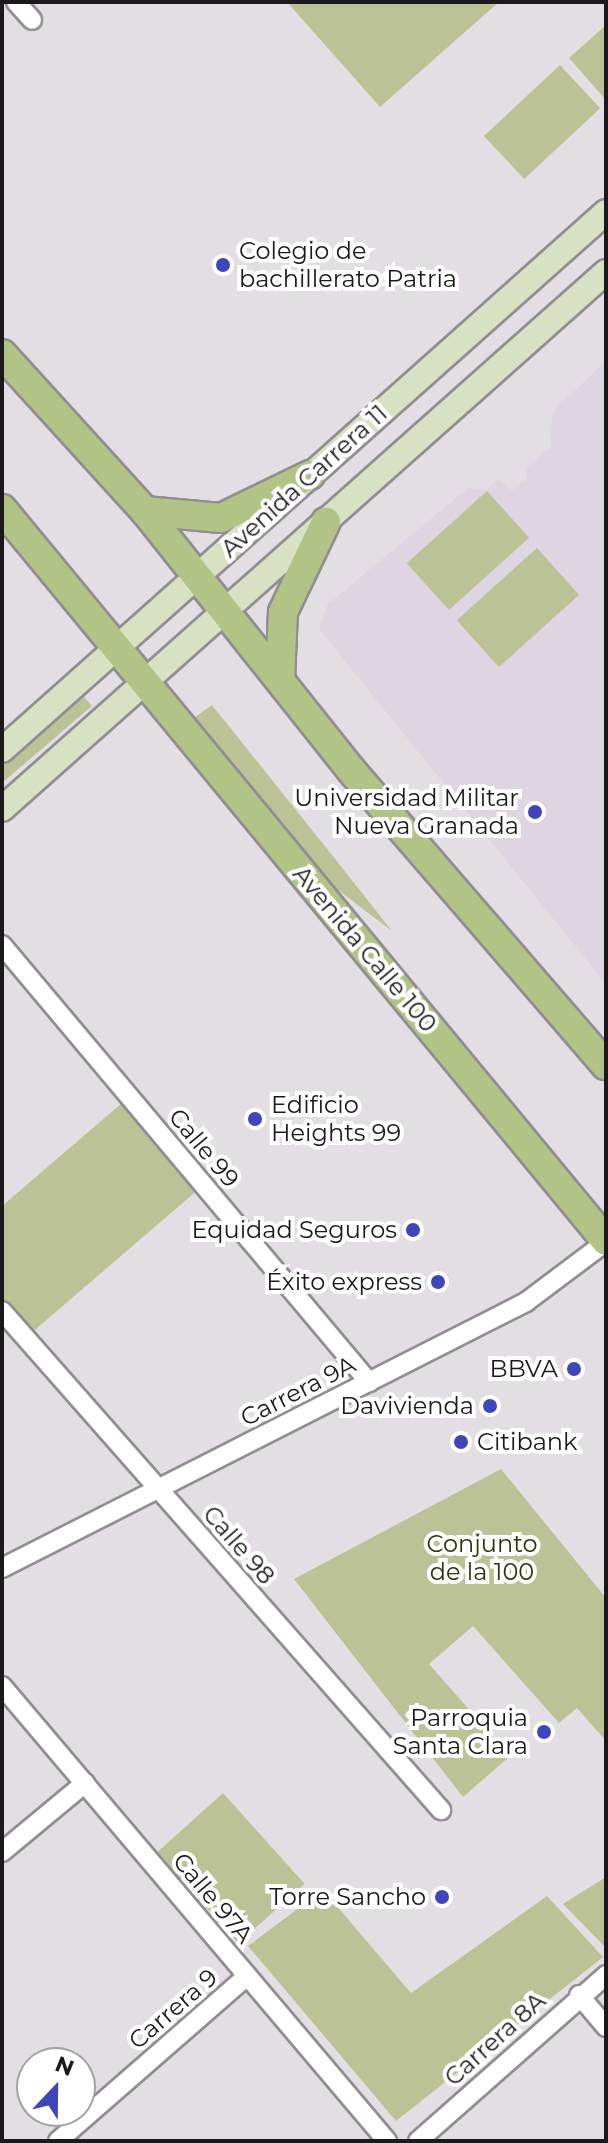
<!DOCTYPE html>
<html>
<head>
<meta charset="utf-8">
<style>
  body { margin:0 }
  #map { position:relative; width:608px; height:2143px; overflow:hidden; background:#e3dee4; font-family:Montserrat,sans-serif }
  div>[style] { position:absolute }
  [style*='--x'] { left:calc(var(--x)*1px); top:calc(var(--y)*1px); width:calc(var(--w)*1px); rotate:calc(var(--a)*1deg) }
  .built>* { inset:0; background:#dfd4e1 }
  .green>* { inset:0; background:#bbc396; transform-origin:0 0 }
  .roads { filter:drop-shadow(2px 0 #928d93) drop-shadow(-2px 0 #928d93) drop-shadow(0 2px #928d93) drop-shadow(0 -2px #928d93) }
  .street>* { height:18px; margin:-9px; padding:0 9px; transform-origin:9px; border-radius:9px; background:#fff }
  .secondary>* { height:24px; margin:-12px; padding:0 12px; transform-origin:12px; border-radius:12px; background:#d8e2c3 }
  .primary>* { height:28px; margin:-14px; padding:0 14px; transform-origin:14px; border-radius:14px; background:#b1c486 }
  .dots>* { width:22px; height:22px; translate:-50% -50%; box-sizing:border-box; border:4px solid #fff; border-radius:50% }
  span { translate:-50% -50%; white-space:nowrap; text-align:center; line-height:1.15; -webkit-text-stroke:8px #fff; paint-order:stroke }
  .poi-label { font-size:24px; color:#1b191b }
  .left { translate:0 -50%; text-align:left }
  .right { translate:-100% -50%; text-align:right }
  .street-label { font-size:24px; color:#1b191b }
  .park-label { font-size:24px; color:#2e340c }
  .frame { position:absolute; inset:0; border:4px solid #1b191b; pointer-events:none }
  .north { position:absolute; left:16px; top:2047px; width:80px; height:80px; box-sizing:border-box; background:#fff; border:2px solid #a4a3a4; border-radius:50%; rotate:22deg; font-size:22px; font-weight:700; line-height:32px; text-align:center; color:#1b191b }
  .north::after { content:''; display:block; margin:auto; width:28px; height:36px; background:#3f46bb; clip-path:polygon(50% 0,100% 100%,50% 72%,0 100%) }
</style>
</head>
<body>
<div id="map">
  <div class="built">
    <i style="clip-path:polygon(606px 361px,606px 984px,319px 629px,328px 604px,468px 488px,485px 490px,499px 479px,512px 491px,527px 478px,527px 468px,550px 447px,553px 411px)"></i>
  </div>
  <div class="green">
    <i style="clip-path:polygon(287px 2px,499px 2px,380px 107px)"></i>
    <i style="clip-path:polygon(606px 25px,606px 100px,569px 58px)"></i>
    <i style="left:560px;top:65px;width:59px;height:104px;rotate:47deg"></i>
    <i style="left:487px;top:491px;width:63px;height:108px;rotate:48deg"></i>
    <i style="left:537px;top:548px;width:63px;height:108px;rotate:48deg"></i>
    <i style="clip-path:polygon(79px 691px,92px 706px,2px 783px,2px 758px)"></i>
    <i style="clip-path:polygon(212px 705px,328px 850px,392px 931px,338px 890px,191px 720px)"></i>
    <i style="clip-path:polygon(129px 1097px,207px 1182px,29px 1335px,2px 1304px,2px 1206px)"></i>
    <i style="clip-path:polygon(501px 1469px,606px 1598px,606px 1741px,577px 1708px,559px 1723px,473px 1626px,429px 1664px,510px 1756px,463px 1797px,294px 1579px)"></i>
    <i style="left:223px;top:1793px;width:122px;height:89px;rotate:48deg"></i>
    <i style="clip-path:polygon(606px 1877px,606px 1948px,563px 1904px)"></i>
    <i style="clip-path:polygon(323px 1890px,411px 1993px,547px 1896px,603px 1957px,396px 2121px,248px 1946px)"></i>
  </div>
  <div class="roads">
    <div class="street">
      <i style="--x:16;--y:2;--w:24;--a:48"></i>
      <i style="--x:2;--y:945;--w:571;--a:49.98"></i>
      <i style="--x:2;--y:1311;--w:665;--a:48.66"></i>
      <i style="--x:2;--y:1568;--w:588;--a:-26.91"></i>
      <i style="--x:526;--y:1302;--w:100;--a:-36.9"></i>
      <i style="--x:2;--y:1686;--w:596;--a:49.76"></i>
      <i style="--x:2;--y:1852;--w:108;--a:-39.7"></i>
      <i style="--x:579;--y:1995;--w:42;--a:49.8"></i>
      <i style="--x:58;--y:2141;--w:251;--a:-41.1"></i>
      <i style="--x:418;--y:2141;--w:251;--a:-41.4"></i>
    </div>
    <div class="secondary">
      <i style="--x:2;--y:750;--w:809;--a:-41.69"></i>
      <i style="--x:2;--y:809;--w:808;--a:-41.64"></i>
    </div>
    <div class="primary">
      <i style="--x:2;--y:354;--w:212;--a:47.7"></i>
      <i style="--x:145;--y:511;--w:331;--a:51.5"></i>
      <i style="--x:351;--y:770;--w:390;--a:49.2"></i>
      <i style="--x:2;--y:509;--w:949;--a:50.47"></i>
      <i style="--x:145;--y:511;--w:76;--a:5.3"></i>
      <i style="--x:221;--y:518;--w:99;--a:-25.8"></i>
      <i style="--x:280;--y:680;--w:68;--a:-87.5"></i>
      <i style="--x:283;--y:612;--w:100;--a:-64.5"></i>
    </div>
  </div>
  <div class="dots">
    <i style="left:223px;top:265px;background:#3f46bb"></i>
    <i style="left:535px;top:812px;background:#3f46bb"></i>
    <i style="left:255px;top:1119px;background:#3f46bb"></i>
    <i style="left:413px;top:1230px;background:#3f46bb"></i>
    <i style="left:438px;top:1282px;background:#3f46bb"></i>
    <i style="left:574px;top:1369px;background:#3f46bb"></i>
    <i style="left:490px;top:1406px;background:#3f46bb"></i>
    <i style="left:461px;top:1442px;background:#3f46bb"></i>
    <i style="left:544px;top:1732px;background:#3f46bb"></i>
    <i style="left:442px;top:1897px;background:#3f46bb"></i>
  </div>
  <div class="poi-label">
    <span class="left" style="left:239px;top:265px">Colegio de<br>bachillerato Patria</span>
    <span class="right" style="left:519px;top:812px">Universidad Militar<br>Nueva Granada</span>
    <span class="left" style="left:271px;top:1119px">Edificio<br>Heights 99</span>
    <span class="right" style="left:397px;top:1230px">Equidad Seguros</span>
    <span class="right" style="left:422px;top:1282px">Éxito express</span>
    <span class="right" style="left:558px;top:1369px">BBVA</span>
    <span class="right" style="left:474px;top:1406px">Davivienda</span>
    <span class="left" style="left:477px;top:1442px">Citibank</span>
    <span class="right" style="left:528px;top:1732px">Parroquia<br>Santa Clara</span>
    <span class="right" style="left:426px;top:1897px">Torre Sancho</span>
  </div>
  <div class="street-label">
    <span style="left:304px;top:481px;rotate:-42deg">Avenida Carrera 11</span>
    <span style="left:365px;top:949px;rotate:50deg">Avenida Calle 100</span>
    <span style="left:204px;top:1148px;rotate:50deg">Calle 99</span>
    <span style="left:298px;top:1391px;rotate:-27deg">Carrera 9A</span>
    <span style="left:239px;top:1545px;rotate:49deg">Calle 98</span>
    <span style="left:213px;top:1898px;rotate:50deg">Calle 97A</span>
    <span style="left:173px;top:2009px;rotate:-41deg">Carrera 9</span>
    <span style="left:495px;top:2039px;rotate:-42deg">Carrera 8A</span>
  </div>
  <div class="park-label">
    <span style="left:482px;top:1558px">Conjunto<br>de la 100</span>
  </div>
  <div class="frame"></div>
  <div class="north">N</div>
</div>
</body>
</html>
